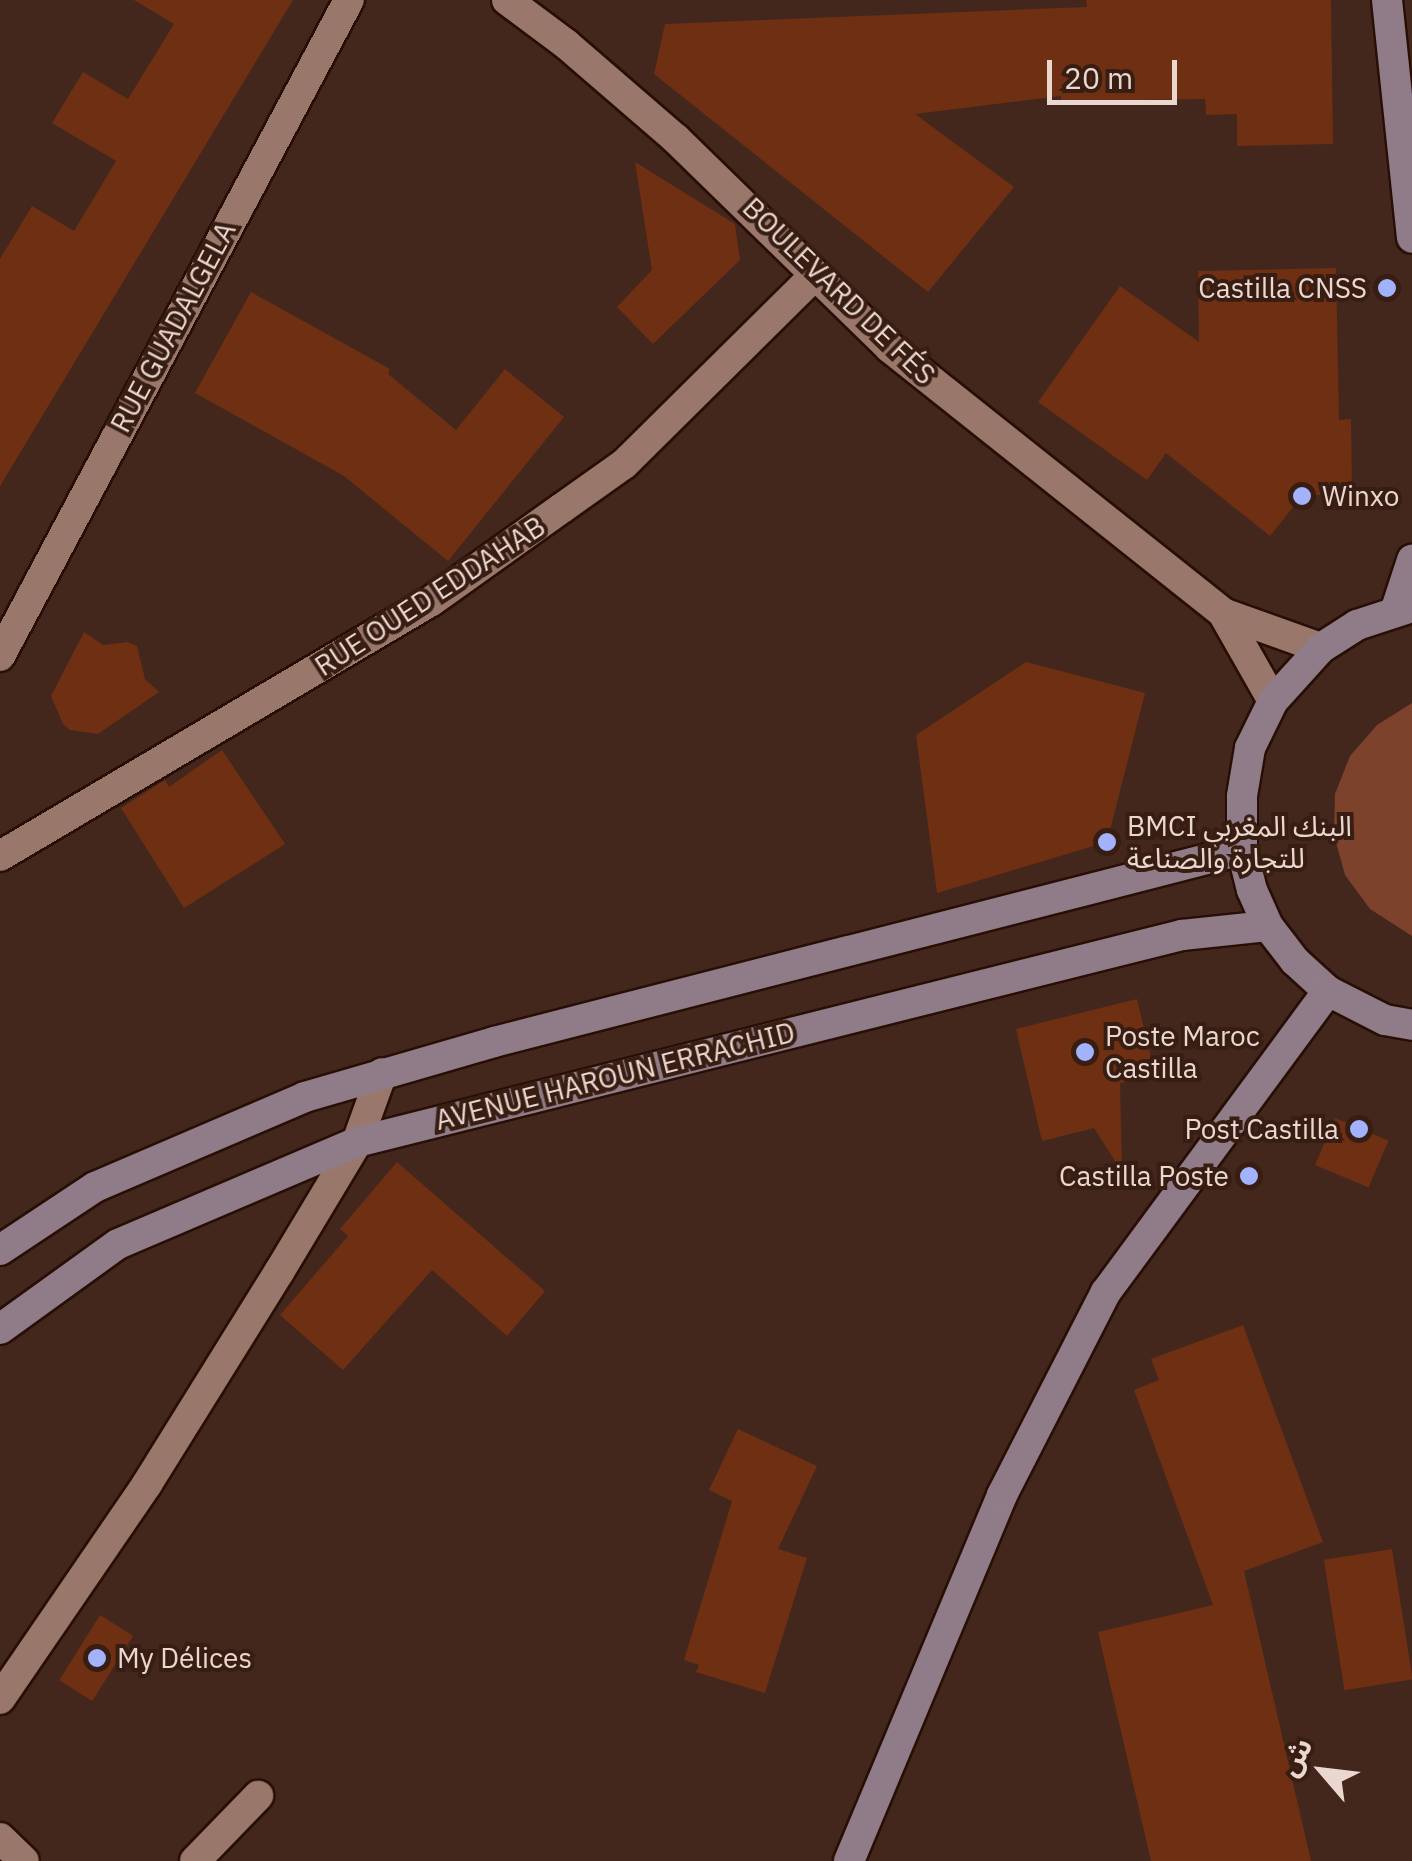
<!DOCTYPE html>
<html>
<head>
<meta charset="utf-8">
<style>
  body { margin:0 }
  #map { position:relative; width:1412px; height:1861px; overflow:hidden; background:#43271c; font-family:"IBM Plex Sans","Noto Sans Arabic",sans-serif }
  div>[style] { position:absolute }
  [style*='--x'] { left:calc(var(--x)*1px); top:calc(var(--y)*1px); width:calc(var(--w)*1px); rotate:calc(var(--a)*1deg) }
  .green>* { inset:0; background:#7c422b }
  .building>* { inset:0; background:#6f2f13; transform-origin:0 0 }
  .roads { filter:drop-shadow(2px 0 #280f05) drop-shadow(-2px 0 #280f05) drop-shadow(0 2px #280f05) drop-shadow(0 -2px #280f05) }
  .street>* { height:30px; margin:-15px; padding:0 15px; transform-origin:15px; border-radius:15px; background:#99776a }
  .secondary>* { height:30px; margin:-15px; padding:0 15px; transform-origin:15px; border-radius:15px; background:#907c88 }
  .dots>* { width:28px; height:28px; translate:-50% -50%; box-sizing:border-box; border:5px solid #381d12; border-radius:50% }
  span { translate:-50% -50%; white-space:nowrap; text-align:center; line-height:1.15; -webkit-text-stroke:8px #381d12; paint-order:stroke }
  .poi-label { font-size:28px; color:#ead7d0 }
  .right { translate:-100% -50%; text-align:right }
  .left { translate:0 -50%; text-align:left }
  .street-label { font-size:28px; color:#ead7d0 }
  .north { position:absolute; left:1272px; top:1721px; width:100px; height:100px; -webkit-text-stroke:8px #381d12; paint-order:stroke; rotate:298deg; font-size:28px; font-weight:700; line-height:40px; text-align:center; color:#ead7d0 }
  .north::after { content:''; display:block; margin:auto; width:35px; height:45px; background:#ead7d0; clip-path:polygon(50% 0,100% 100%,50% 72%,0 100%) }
  .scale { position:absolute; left:1047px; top:60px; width:130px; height:45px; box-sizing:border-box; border:5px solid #ead7d0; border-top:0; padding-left:12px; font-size:30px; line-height:35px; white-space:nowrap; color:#ead7d0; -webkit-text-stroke:8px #381d12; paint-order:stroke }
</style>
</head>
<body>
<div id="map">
  <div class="green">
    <i style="clip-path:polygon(1412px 703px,1412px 936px,1370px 909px,1345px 875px,1334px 835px,1335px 794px,1350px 756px,1377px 725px)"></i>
  </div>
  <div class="building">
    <i style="clip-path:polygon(134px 0,293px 0,0 486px,0 259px,32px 206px,74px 231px,116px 161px,52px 123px,83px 72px,128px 99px,174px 24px)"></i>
    <i style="clip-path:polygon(1086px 0,1331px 0,1333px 144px,1237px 146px,1237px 114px,1206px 115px,1205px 99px,1061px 101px,1061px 96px,915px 114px,1014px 187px,928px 292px,654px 74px,665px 24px,1087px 7px)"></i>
    <i style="clip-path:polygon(635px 162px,735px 224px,740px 260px,653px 344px,617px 307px,652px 270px)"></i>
    <i style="clip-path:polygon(1336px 268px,1339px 420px,1351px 419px,1352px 493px,1302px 496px,1270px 536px,1166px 453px,1147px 480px,1038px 402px,1120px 286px,1199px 342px,1198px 271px)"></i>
    <i style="clip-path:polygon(251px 292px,390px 369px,388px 374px,456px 430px,505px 369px,564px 417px,448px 561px,344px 476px,195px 393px)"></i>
    <i style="clip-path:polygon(84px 632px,103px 645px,128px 642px,137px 646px,145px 679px,159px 692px,98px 734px,70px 730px,63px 724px,51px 696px)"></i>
    <i style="clip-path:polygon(1026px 662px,1145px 693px,1107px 842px,937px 893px,916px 735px)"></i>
    <i style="clip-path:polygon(222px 750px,285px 844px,184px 908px,121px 808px,165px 780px,169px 787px)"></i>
    <i style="clip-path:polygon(1137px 999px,1155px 1075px,1120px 1083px,1122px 1172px,1094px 1128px,1042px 1141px,1016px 1029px)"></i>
    <i style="left:1335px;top:1118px;width:58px;height:51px;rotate:23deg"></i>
    <i style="clip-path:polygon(397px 1162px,545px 1291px,507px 1336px,432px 1270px,343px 1370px,280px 1315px,348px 1236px,340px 1229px)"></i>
    <i style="clip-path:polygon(1243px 1325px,1323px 1542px,1244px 1571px,1311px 1861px,1151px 1861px,1098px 1632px,1213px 1605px,1134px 1390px,1159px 1380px,1151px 1359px)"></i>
    <i style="clip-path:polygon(738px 1429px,817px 1466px,778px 1549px,807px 1558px,765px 1693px,696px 1672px,699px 1665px,684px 1660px,732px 1501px,709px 1490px)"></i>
    <i style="left:1392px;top:1549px;width:132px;height:69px;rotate:81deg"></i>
    <i style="left:100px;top:1615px;width:39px;height:77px;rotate:32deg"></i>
  </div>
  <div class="roads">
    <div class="street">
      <i style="--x:507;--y:0;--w:74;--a:36.7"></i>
      <i style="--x:566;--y:44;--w:145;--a:40.8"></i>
      <i style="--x:676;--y:139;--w:298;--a:44.3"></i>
      <i style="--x:889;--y:347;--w:427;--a:38.5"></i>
      <i style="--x:1223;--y:613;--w:104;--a:19.7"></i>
      <i style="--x:1223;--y:613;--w:101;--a:60.4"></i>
      <i style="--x:0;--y:656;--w:743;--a:-61.99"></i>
      <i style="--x:0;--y:856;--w:499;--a:-30.6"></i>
      <i style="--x:430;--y:602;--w:162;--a:-35.5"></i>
      <i style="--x:562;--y:508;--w:76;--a:-35.4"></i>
      <i style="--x:624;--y:464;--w:267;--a:-44.7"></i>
      <i style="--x:0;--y:1699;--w:260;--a:-55.6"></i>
      <i style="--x:147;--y:1484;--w:250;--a:-58.1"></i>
      <i style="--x:279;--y:1272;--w:152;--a:-59"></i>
      <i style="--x:357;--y:1142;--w:73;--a:-70.1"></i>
      <i style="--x:0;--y:1838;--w:33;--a:44"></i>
      <i style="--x:195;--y:1861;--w:91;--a:-45.9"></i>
    </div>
    <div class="secondary">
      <i style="--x:1387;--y:0;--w:239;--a:84"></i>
      <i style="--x:1412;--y:607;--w:58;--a:161.9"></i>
      <i style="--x:1357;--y:625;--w:43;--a:147.4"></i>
      <i style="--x:1321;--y:648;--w:72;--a:132.2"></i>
      <i style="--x:1273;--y:701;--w:52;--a:116.1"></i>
      <i style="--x:1250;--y:748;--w:49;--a:99.5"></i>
      <i style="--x:1242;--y:796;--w:54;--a:90"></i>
      <i style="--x:1242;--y:850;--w:41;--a:76"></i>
      <i style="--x:1252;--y:890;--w:39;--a:66"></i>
      <i style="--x:1268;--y:926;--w:44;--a:52.4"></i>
      <i style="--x:1295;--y:961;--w:45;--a:42.3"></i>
      <i style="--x:1328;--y:991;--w:64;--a:27"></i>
      <i style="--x:1385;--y:1020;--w:27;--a:10"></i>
      <i style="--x:1396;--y:609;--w:52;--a:-71.9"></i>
      <i style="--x:0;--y:1250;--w:114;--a:-33.6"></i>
      <i style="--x:95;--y:1187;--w:228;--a:-23.2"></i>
      <i style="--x:305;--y:1097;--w:197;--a:-16.2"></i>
      <i style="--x:494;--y:1042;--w:772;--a:-14.4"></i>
      <i style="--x:0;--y:1329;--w:145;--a:-35.8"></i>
      <i style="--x:118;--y:1244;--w:260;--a:-23.1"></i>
      <i style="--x:357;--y:1142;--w:851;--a:-14.09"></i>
      <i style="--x:1182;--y:935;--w:86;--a:-6"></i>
      <i style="--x:849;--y:1861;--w:397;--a:-67.3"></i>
      <i style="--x:1002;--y:1495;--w:228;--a:-62.9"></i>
      <i style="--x:1106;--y:1292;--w:374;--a:-53.6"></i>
    </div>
  </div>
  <div class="dots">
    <i style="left:1387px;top:288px;background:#a2b2fd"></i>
    <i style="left:1302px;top:496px;background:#a2b2fd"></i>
    <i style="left:1107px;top:842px;background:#a2b2fd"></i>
    <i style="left:1085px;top:1052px;background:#a2b2fd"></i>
    <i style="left:1359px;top:1129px;background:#a2b2fd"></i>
    <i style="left:1249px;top:1176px;background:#a2b2fd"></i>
    <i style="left:97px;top:1658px;background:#a2b2fd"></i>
  </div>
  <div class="poi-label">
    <span class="right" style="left:1367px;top:288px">Castilla CNSS</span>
    <span class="left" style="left:1322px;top:496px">Winxo</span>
    <span class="left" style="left:1127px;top:842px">BMCI البنك المغربي<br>للتجارة والصناعة</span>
    <span class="left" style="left:1105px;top:1052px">Poste Maroc<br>Castilla</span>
    <span class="right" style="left:1339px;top:1129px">Post Castilla</span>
    <span class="right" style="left:1229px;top:1176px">Castilla Poste</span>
    <span class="left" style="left:117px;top:1658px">My Délices</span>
  </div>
  <div class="street-label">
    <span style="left:839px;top:291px;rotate:44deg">BOULEVARD DE FÉS</span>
    <span style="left:173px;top:327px;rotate:-62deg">RUE GUADALGELA</span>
    <span style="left:430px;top:596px;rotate:-33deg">RUE OUED EDDAHAB</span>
    <span style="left:615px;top:1076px;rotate:-14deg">AVENUE HAROUN ERRACHID</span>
  </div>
  <div class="north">ش</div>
  <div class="scale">20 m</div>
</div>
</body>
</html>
